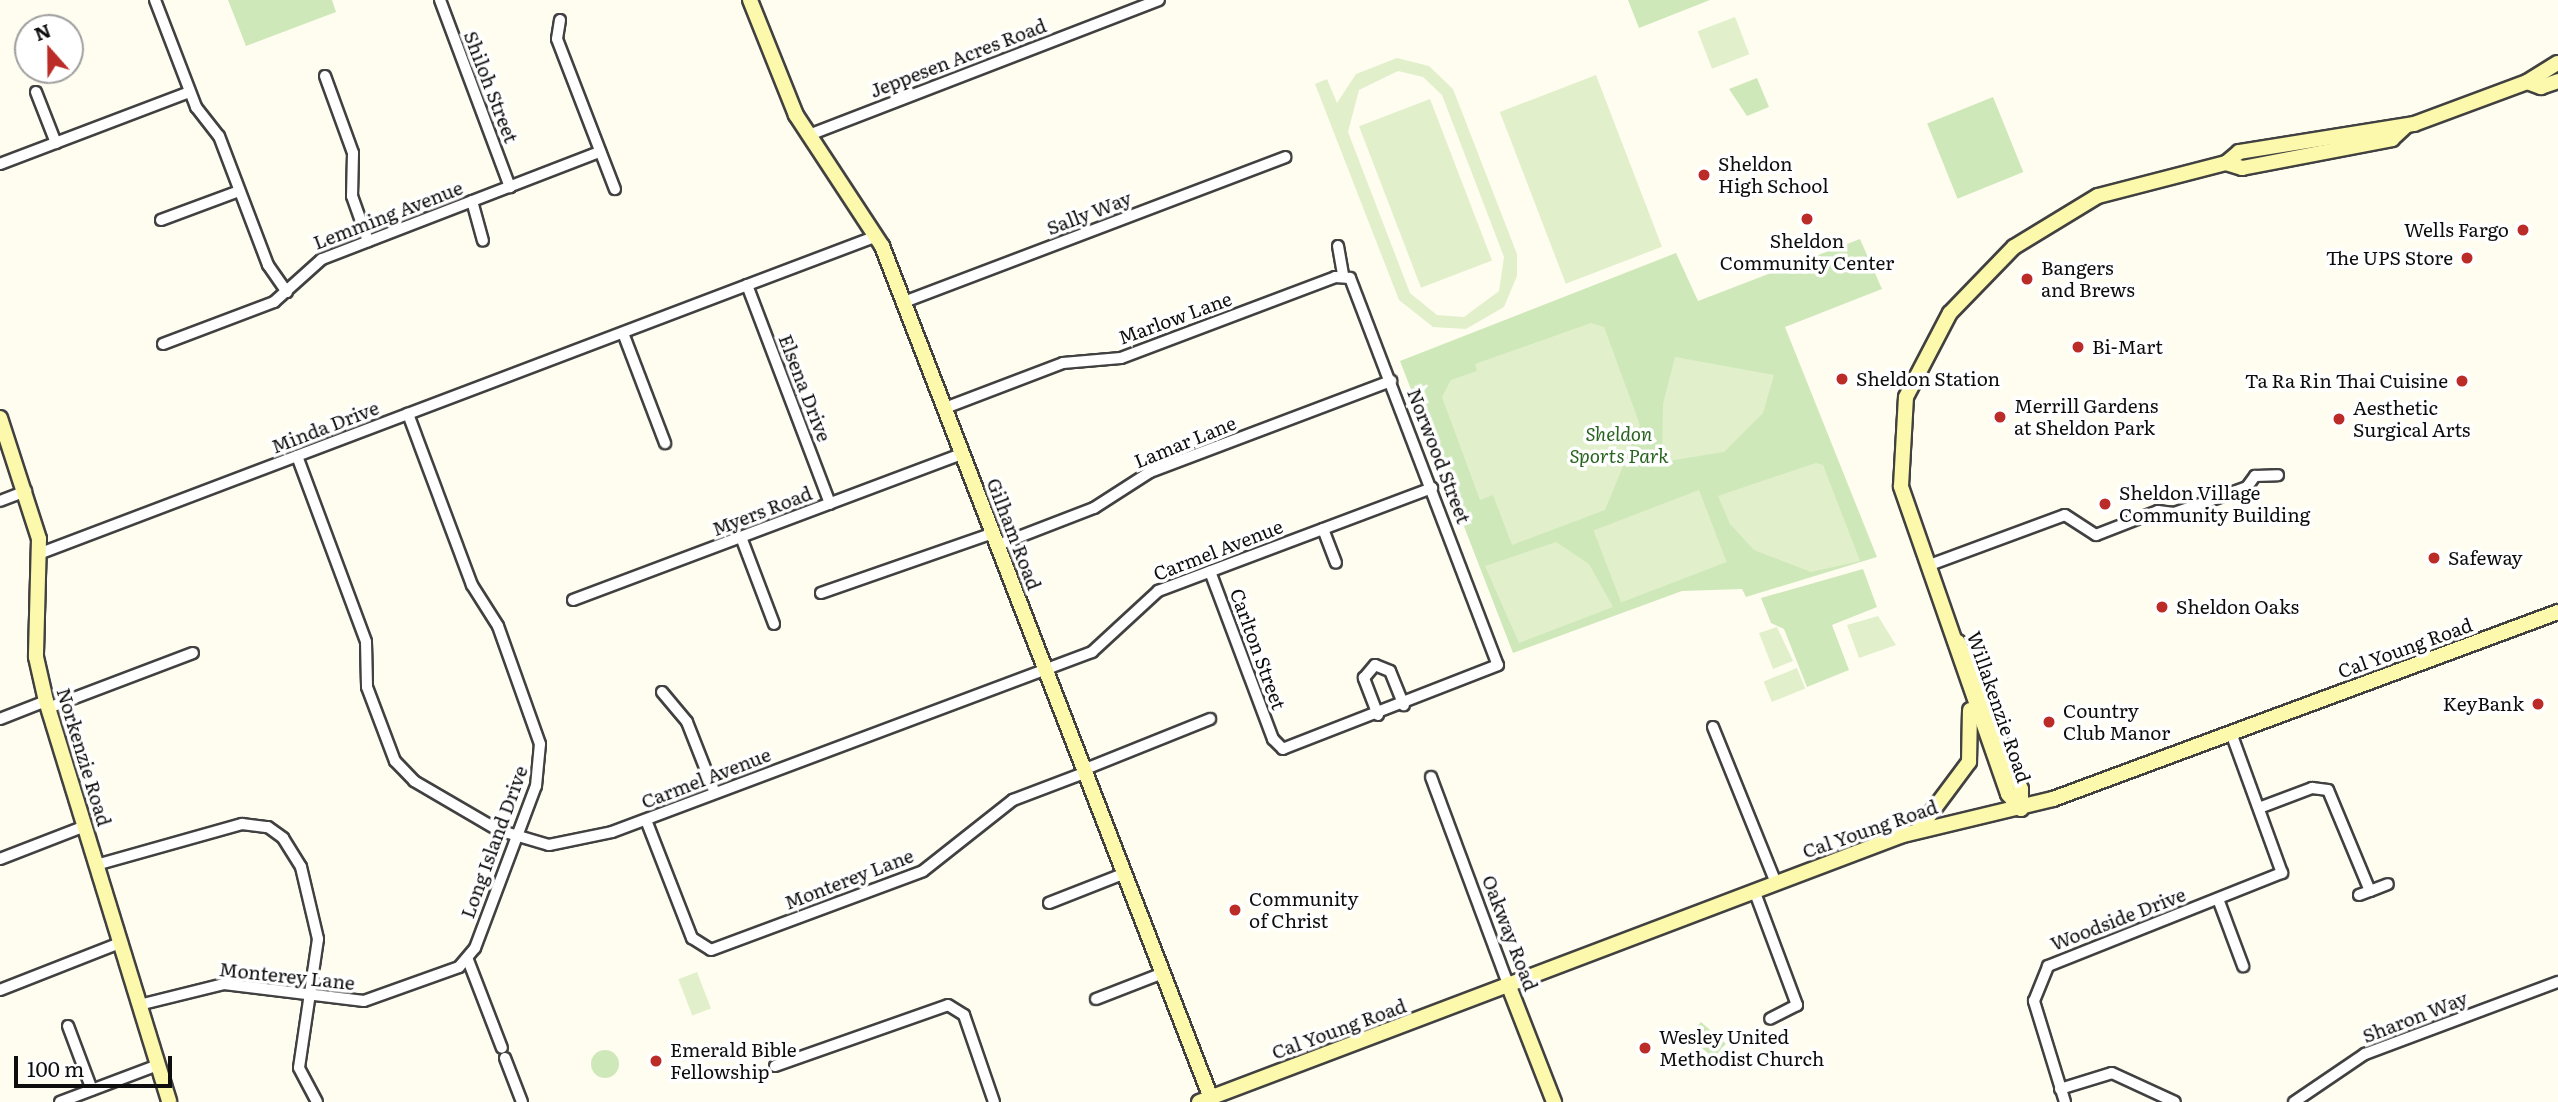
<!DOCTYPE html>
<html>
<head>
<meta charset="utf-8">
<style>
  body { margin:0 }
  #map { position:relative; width:2558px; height:1102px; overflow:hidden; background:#fffdf0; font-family:Literata,serif }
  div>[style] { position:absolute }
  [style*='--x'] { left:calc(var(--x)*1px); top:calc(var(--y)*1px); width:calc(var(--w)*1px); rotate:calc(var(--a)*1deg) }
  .green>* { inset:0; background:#cfe8ba; transform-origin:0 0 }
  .round { border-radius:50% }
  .pitch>* { inset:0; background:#e1f0cb; transform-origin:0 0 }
  .roads { filter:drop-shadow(2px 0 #414141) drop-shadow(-2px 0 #414141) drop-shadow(0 2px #414141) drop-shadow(0 -2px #414141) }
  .street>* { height:10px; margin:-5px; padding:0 5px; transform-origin:5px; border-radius:5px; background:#fff }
  .secondary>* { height:14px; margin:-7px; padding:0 7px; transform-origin:7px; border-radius:7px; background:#fdf9ac }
  .dots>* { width:19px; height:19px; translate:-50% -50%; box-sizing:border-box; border:4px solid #fff; border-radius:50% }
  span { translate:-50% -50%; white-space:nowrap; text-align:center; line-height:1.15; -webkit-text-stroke:7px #fff; paint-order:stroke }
  .street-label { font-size:19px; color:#0e0e0e }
  .poi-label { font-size:19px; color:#0e0e0e }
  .left { translate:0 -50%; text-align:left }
  .right { translate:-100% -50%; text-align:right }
  .park-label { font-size:19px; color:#296420; font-style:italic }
  .north { position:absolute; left:14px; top:14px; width:70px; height:70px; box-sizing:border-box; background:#fff; border:2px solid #9f9f9f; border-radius:50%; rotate:339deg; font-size:19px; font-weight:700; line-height:28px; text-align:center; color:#0e0e0e }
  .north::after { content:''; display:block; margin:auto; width:24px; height:32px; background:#bb2c29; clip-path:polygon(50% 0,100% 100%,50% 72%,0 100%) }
  .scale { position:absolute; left:14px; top:1056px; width:158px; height:32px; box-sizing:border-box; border:4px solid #0e0e0e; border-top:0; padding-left:9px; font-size:21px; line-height:24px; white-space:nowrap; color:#0e0e0e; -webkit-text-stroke:5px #fff; paint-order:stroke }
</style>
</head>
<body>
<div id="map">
  <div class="green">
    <i style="clip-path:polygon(228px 0,332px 0,336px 12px,246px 46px)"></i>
    <i style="clip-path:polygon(1628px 0,1710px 0,1639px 28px)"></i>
    <i style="clip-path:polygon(1757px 78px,1769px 107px,1747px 116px,1729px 89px)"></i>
    <i style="left:1993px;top:97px;width:81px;height:71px;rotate:68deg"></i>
    <i style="clip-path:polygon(1860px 239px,1882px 289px,1785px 327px,1877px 557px,1746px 597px,1742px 589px,1682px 591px,1513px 653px,1400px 361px,1676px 253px,1698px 301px)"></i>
    <i style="clip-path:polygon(1863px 569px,1877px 607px,1832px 625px,1849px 670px,1807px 687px,1784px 629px,1771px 623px,1761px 598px)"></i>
    <i style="left:1701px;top:1022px;width:33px;height:19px;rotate:41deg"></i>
    <i class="round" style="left:591px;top:1050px;width:28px;height:28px"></i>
  </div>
  <div class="pitch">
    <i style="left:1735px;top:17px;width:40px;height:40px;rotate:69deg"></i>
    <i style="clip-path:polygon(evenodd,1397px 58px,1429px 66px,1453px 89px,1517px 254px,1517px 276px,1504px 307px,1466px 329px,1433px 327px,1399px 300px,1315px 84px,1327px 79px,1337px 103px,1356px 74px,1397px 58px,1398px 71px,1423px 77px,1442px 95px,1504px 257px,1499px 291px,1464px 317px,1437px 315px,1410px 293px,1348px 132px,1359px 90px,1398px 71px)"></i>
    <i style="left:1596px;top:75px;width:184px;height:103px;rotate:69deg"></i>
    <i style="left:1430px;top:99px;width:173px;height:76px;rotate:69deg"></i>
    <i style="clip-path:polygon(1591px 323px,1604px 327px,1640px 425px,1605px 510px,1512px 545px,1493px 495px,1480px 500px,1442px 397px,1451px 380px,1477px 371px,1475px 364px)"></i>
    <i style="clip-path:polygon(1675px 357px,1774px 375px,1763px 413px,1724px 452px,1662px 462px,1663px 404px)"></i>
    <i style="clip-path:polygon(1816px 463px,1823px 465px,1860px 561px,1811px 572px,1754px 550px,1730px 524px,1718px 496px)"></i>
    <i style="left:1699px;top:490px;width:77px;height:113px;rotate:69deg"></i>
    <i style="clip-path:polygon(1556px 542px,1589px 564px,1613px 607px,1519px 643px,1485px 566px)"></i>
    <i style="clip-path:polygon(1878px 616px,1896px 645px,1859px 658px,1847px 625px)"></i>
    <i style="clip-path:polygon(1777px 627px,1793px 661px,1773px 669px,1759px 633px)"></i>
    <i style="left:1797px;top:668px;width:22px;height:36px;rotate:68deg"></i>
    <i style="left:697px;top:972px;width:39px;height:20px;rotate:69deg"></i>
  </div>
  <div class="roads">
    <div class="street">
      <i style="--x:155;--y:0;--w:115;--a:69"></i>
      <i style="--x:196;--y:107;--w:37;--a:52"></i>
      <i style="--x:219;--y:136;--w:138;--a:69.2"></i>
      <i style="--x:268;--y:265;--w:33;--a:55"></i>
      <i style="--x:440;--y:0;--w:200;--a:69.5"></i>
      <i style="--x:560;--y:20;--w:19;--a:99"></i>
      <i style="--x:557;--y:39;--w:161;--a:68.9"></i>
      <i style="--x:325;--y:76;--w:82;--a:70"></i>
      <i style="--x:353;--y:153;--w:43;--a:91.3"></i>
      <i style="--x:352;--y:196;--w:48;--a:70.4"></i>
      <i style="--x:36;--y:92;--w:55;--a:68.6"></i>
      <i style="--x:809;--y:135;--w:375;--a:-21.1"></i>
      <i style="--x:0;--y:164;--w:203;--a:-20.8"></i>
      <i style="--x:472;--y:201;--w:41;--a:74.6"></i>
      <i style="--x:161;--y:220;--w:83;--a:-20.4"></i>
      <i style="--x:1338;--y:246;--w:29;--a:80"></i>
      <i style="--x:747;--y:285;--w:234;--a:69.2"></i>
      <i style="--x:904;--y:302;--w:408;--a:-20.8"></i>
      <i style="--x:623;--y:333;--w:118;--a:69.1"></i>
      <i style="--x:163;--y:344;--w:119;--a:-20.7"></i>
      <i style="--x:274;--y:302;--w:64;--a:-41.9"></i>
      <i style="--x:322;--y:259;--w:298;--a:-21.1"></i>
      <i style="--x:945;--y:408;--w:126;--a:-20.9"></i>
      <i style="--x:1063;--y:363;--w:58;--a:-4.9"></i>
      <i style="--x:1121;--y:358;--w:229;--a:-20.7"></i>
      <i style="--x:1335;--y:277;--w:15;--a:4"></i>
      <i style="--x:1350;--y:278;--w:414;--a:69.1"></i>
      <i style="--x:1498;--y:665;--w:231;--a:158.7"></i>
      <i style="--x:1283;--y:749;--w:14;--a:-135"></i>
      <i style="--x:1273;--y:739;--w:179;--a:-110.6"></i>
      <i style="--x:297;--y:456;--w:198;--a:69.6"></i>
      <i style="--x:366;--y:642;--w:45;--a:88.7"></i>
      <i style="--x:367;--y:687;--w:79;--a:69.3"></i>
      <i style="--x:395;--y:761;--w:28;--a:46"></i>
      <i style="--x:414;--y:781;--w:97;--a:30.3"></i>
      <i style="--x:498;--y:830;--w:53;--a:16.4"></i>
      <i style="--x:549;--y:845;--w:64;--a:-11.7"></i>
      <i style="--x:612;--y:832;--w:513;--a:-20.56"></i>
      <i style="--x:1092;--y:652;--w:90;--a:-42.7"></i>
      <i style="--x:1158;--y:591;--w:293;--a:-20.6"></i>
      <i style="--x:0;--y:501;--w:28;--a:-21"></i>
      <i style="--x:1323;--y:529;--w:36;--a:69"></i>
      <i style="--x:741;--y:537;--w:93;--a:69.2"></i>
      <i style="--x:998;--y:545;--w:103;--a:-21.1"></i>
      <i style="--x:1094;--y:508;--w:67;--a:-32.7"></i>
      <i style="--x:1150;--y:472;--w:258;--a:-20.7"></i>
      <i style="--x:41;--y:553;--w:894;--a:-20.77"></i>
      <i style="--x:1927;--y:566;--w:147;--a:-20.3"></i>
      <i style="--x:2065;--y:515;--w:37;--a:33"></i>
      <i style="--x:2096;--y:535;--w:66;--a:-21.2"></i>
      <i style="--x:2158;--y:511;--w:16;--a:7"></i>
      <i style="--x:2174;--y:513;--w:37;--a:-19"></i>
      <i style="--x:2209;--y:501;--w:40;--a:-20.2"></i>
      <i style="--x:2247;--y:487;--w:14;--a:-54"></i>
      <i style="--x:2255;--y:476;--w:23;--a:-2"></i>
      <i style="--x:821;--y:593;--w:182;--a:-19.2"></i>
      <i style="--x:573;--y:600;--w:415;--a:-20.6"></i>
      <i style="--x:662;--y:692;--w:39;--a:50"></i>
      <i style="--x:687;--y:722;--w:76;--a:68.5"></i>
      <i style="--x:48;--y:708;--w:155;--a:-20.8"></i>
      <i style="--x:1378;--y:715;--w:40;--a:-111"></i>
      <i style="--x:1364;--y:678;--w:17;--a:-50"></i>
      <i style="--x:1375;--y:665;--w:16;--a:22"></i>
      <i style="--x:1390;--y:671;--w:37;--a:68"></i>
      <i style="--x:0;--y:719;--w:49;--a:-21.4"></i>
      <i style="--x:1713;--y:727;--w:168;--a:68"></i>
      <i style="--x:1083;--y:770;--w:137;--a:-21.9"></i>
      <i style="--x:1431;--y:777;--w:221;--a:69.6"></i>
      <i style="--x:2259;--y:808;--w:57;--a:-20.7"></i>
      <i style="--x:2312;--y:788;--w:16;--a:7"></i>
      <i style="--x:2328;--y:790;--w:109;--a:67.4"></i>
      <i style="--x:2370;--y:891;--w:19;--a:-21"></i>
      <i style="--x:646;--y:820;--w:127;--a:68.7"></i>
      <i style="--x:692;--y:938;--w:22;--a:32"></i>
      <i style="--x:711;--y:950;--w:226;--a:-20.4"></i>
      <i style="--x:923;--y:871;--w:115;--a:-38.3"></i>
      <i style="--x:1013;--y:800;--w:76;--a:-20.8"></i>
      <i style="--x:0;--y:859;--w:91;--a:-21.2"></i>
      <i style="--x:96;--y:865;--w:152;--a:-15.7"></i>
      <i style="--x:242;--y:824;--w:26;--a:7"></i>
      <i style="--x:268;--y:827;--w:19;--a:36"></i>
      <i style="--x:283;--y:838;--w:34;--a:58"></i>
      <i style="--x:301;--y:867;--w:74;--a:76.7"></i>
      <i style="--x:318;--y:939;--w:130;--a:98.4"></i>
      <i style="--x:299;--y:1068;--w:38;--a:62"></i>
      <i style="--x:1754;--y:890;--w:123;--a:69.5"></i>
      <i style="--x:1797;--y:1005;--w:30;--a:153"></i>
      <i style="--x:2359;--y:895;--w:12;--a:-20"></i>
      <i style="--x:2218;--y:899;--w:72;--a:69.5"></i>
      <i style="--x:1049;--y:903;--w:79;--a:-21.4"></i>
      <i style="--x:468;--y:960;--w:94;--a:68.9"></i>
      <i style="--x:0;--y:990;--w:129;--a:-21.4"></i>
      <i style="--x:1096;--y:999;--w:72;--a:-21.2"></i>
      <i style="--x:139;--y:1005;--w:88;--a:-13.9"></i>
      <i style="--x:224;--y:984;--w:141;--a:6.9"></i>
      <i style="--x:364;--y:1001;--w:101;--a:-19.7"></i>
      <i style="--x:459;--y:967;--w:25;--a:-50"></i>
      <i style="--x:475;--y:948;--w:173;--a:-69.4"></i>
      <i style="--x:536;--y:786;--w:42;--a:-84.6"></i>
      <i style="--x:540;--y:744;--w:125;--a:-109.6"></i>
      <i style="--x:498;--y:626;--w:49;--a:-122.4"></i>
      <i style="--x:472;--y:585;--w:183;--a:-110.5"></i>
      <i style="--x:68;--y:1026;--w:68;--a:69.4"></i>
      <i style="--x:505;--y:1058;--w:47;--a:68.9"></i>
      <i style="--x:775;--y:1066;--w:183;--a:-19.4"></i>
      <i style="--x:948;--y:1005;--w:19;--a:32"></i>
      <i style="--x:964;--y:1015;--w:92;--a:71"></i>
      <i style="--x:2060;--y:1089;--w:54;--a:-17.1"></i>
      <i style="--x:2112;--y:1073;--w:69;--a:24.7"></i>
      <i style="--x:60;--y:1102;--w:105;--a:-20.7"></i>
      <i style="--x:2065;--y:1102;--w:106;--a:-107.1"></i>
      <i style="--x:2034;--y:1001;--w:38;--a:-68"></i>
      <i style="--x:2048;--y:966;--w:252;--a:-21.7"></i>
      <i style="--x:2282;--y:873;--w:149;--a:-110"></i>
      <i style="--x:2294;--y:1102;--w:86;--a:-34.1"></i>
      <i style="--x:2365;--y:1054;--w:206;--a:-20.5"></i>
    </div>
    <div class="secondary">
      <i style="--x:750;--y:0;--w:124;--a:68.2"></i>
      <i style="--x:796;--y:115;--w:157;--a:56.7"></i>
      <i style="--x:882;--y:246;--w:913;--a:68.89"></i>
      <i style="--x:2527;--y:82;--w:15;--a:20"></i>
      <i style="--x:2541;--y:87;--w:18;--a:-19"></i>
      <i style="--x:2226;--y:163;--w:17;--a:17"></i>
      <i style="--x:2242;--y:168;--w:153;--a:-10.9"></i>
      <i style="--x:2392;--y:139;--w:18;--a:-43"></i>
      <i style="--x:0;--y:418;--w:127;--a:72.1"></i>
      <i style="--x:39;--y:539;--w:118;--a:91.5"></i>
      <i style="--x:36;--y:657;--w:45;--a:77.2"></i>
      <i style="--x:46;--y:701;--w:419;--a:72.9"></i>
      <i style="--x:1958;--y:642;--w:160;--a:66.8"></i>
      <i style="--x:2021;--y:789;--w:20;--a:90"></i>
      <i style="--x:2021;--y:809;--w:20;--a:-131"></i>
      <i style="--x:2008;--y:794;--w:326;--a:-109.2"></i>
      <i style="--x:1901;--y:486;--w:89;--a:-86.8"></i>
      <i style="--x:1906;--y:397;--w:95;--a:-62.4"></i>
      <i style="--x:1950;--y:313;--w:92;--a:-45.9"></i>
      <i style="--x:2014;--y:247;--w:98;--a:-31.3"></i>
      <i style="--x:2098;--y:196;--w:132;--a:-14.5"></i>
      <i style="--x:2226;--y:163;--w:17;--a:-40"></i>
      <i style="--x:2239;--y:152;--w:177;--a:-9.1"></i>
      <i style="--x:2414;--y:124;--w:121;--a:-20.4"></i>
      <i style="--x:2527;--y:82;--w:36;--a:-32"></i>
      <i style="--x:1919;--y:829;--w:84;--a:-53.3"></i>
      <i style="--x:1969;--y:762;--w:52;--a:-88.9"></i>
      <i style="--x:1508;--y:984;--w:127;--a:68.7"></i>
      <i style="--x:1199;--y:1102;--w:753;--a:-20.77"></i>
      <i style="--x:1903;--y:835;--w:154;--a:-13.5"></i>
      <i style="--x:2053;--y:799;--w:539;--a:-20.32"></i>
    </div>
  </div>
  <div class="dots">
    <i style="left:1704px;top:175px;background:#bb2c29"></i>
    <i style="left:1807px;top:219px;background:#bb2c29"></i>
    <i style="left:2523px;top:230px;background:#bb2c29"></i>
    <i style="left:2467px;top:258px;background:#bb2c29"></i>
    <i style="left:2027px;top:279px;background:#bb2c29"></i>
    <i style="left:2078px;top:347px;background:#bb2c29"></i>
    <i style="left:1842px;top:379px;background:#bb2c29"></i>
    <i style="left:2462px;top:381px;background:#bb2c29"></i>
    <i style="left:2000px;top:417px;background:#bb2c29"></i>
    <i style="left:2339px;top:419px;background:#bb2c29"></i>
    <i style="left:2105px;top:504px;background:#bb2c29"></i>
    <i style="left:2434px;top:558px;background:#bb2c29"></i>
    <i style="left:2162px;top:607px;background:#bb2c29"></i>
    <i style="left:2538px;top:704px;background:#bb2c29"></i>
    <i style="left:2049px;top:722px;background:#bb2c29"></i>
    <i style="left:1235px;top:910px;background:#bb2c29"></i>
    <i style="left:1645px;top:1048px;background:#bb2c29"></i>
    <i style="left:656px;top:1061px;background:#bb2c29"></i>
  </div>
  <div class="street-label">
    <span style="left:958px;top:58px;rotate:-21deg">Jeppesen Acres Road</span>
    <span style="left:491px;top:87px;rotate:69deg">Shiloh Street</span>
    <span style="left:1089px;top:213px;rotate:-21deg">Sally Way</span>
    <span style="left:388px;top:215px;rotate:-21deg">Lemming Avenue</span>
    <span style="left:1175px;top:318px;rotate:-20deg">Marlow Lane</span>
    <span style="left:805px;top:388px;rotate:69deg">Elsena Drive</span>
    <span style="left:325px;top:427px;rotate:-21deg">Minda Drive</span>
    <span style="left:1185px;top:442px;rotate:-22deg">Lamar Lane</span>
    <span style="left:1439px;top:456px;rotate:69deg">Norwood Street</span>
    <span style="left:762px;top:511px;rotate:-21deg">Myers Road</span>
    <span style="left:1014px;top:534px;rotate:69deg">Gilham Road</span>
    <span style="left:1218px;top:550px;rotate:-21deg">Carmel Avenue</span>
    <span style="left:2405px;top:648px;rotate:-20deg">Cal Young Road</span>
    <span style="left:1258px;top:649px;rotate:70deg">Carlton Street</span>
    <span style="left:1999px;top:707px;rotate:71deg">Willakenzie Road</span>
    <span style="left:84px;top:757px;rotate:73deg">Norkenzie Road</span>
    <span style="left:706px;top:778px;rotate:-21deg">Carmel Avenue</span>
    <span style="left:1870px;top:829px;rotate:-19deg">Cal Young Road</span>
    <span style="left:494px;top:842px;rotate:-70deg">Long Island Drive</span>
    <span style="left:849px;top:879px;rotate:-21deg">Monterey Lane</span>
    <span style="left:2118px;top:919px;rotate:-21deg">Woodside Drive</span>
    <span style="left:1510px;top:933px;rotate:69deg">Oakway Road</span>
    <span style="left:287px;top:976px;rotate:6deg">Monterey Lane</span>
    <span style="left:2415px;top:1017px;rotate:-21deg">Sharon Way</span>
    <span style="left:1339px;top:1029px;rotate:-20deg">Cal Young Road</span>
  </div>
  <div class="poi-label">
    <span class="left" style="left:1718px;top:175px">Sheldon<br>High School</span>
    <span class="right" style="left:2509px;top:230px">Wells Fargo</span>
    <span style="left:1807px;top:252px">Sheldon<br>Community Center</span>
    <span class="right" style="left:2453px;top:258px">The UPS Store</span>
    <span class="left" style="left:2041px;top:279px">Bangers<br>and Brews</span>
    <span class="left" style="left:2092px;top:347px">Bi-Mart</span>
    <span class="left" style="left:1856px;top:379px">Sheldon Station</span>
    <span class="right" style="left:2448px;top:381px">Ta Ra Rin Thai Cuisine</span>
    <span class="left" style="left:2014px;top:417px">Merrill Gardens<br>at Sheldon Park</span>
    <span class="left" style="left:2353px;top:419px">Aesthetic<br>Surgical Arts</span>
    <span class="left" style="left:2119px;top:504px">Sheldon Village<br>Community Building</span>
    <span class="left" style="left:2448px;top:558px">Safeway</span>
    <span class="left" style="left:2176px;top:607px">Sheldon Oaks</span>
    <span class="right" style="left:2524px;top:704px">KeyBank</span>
    <span class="left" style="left:2063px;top:722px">Country<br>Club Manor</span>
    <span class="left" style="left:1249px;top:910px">Community<br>of Christ</span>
    <span class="left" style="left:1659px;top:1048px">Wesley United<br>Methodist Church</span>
    <span class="left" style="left:670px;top:1061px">Emerald Bible<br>Fellowship</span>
  </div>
  <div class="park-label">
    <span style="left:1619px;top:445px">Sheldon<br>Sports Park</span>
  </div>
  <div class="north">N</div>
  <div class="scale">100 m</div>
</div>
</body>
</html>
